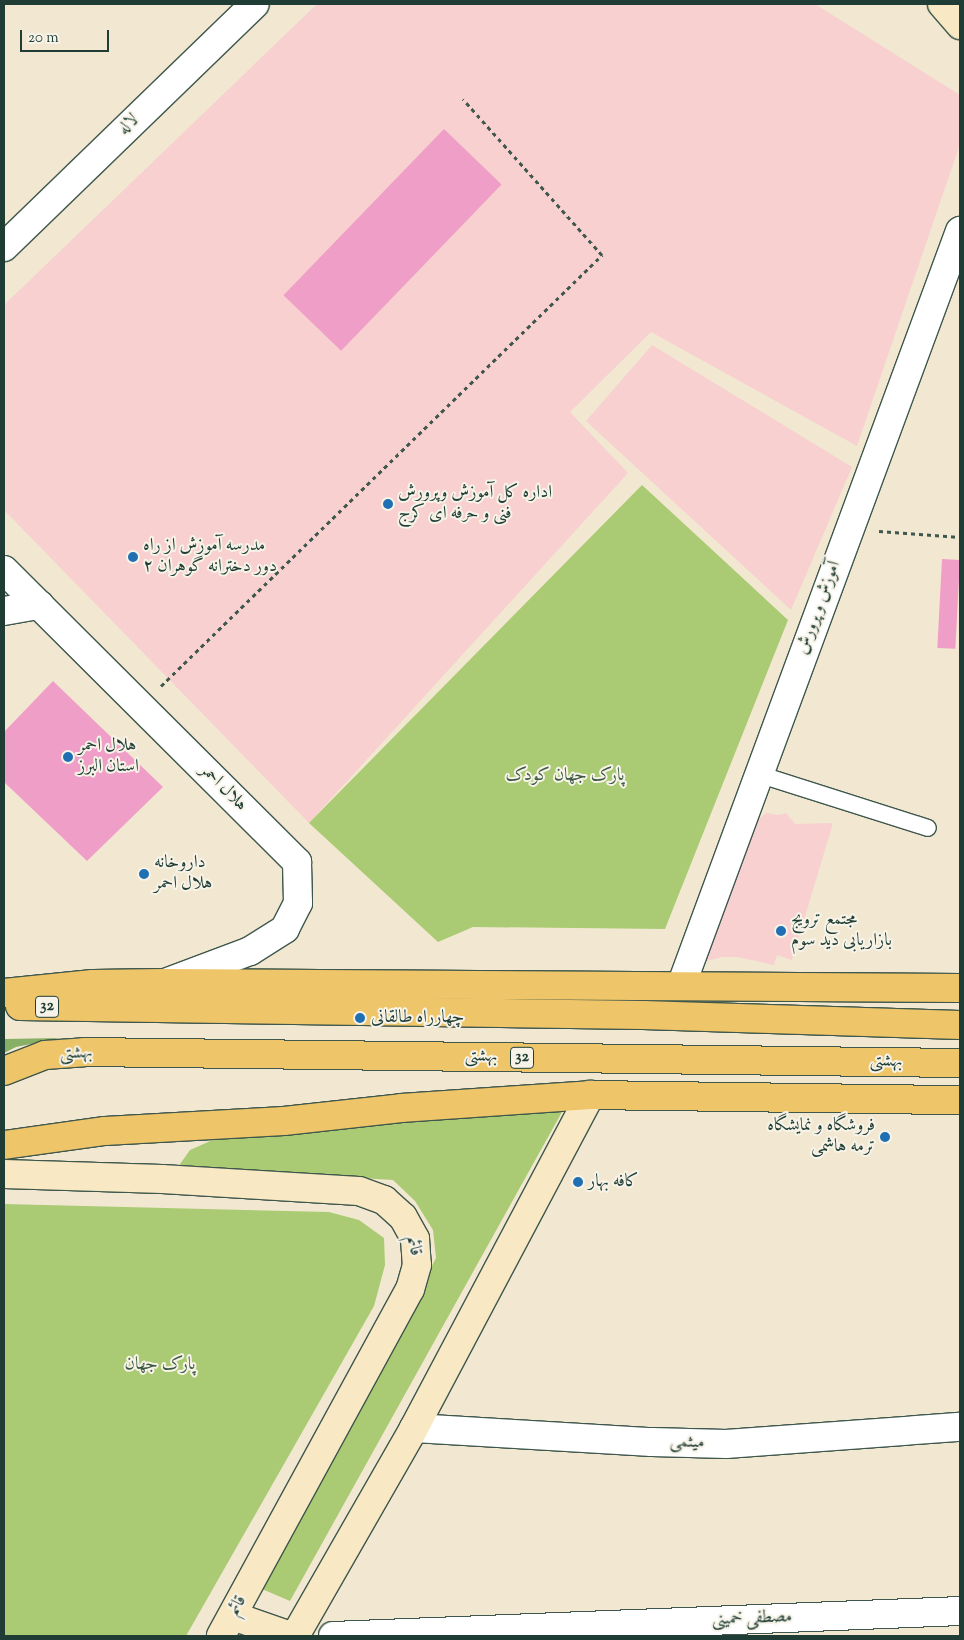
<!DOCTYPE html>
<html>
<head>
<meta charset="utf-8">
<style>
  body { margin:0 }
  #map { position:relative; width:964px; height:1640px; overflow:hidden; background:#f2e8d1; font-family:"Sorts Mill Goudy",Amiri,serif }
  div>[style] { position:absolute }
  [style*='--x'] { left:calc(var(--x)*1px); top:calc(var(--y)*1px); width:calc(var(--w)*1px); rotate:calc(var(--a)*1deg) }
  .built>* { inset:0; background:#f7d0cf }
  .green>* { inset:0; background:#aacb73 }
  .forest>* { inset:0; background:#87af65 }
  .building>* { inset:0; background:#ef9ec7; transform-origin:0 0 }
  .path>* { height:3px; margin-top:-1.5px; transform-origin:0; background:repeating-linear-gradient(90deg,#3f574c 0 4px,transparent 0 8px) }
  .roads { filter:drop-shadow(1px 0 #3f574c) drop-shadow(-1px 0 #3f574c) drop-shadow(0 1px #3f574c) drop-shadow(0 -1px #3f574c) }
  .service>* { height:16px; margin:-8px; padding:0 8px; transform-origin:8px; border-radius:8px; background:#fff }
  .minor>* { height:28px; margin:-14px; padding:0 14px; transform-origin:14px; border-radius:14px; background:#fff }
  .tertiary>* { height:28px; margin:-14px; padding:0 14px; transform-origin:14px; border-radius:14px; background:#fff }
  .secondary>* { height:28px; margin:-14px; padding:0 14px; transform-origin:14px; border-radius:14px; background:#f8e8c3 }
  .primary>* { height:28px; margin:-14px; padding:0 14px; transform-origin:14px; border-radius:14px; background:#eec569 }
  .dots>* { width:14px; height:14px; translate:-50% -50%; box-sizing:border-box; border:2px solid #f7f3e8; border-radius:50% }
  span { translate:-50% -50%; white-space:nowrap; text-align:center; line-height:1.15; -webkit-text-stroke:4px #f7f3e8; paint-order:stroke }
  .shield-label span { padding:1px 4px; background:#f7f3e8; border:1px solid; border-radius:4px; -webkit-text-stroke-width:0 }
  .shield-label { font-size:16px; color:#1f3d34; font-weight:700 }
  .street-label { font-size:18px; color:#1f3d34 }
  .poi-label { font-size:18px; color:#1f3d34 }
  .left { translate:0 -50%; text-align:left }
  .right { translate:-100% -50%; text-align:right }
  .park-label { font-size:18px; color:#3b5941 }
  .frame { position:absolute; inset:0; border:5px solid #1f3d34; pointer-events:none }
  .scale { position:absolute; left:20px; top:30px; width:89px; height:22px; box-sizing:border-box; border:2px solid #1f3d34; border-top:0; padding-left:6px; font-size:15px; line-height:18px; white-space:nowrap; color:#1f3d34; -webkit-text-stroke:4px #f7f3e8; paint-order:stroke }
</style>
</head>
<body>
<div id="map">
  <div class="built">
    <i style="clip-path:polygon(317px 4px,815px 4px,960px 95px,960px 144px,857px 446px,651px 332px,570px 412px,628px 473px,309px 823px,4px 510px,4px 305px)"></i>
    <i style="clip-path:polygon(652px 345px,852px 467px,791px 610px,586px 421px)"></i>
    <i style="clip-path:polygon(766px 813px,778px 815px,786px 813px,795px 824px,833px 823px,792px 960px,777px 955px,774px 965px,737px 957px,722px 957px,699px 963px,745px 816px,758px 820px)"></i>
  </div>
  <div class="green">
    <i style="clip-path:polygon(642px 485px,788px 620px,665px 929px,473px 927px,438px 942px,309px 823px)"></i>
    <i style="clip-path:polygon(567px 1103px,290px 1601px,262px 1589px,436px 1258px,433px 1230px,415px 1201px,393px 1180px,178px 1167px,190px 1150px,226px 1134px)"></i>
    <i style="clip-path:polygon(4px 1204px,329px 1212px,359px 1220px,384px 1238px,385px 1265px,374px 1306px,186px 1636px,4px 1636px)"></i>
  </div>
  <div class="forest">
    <i style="clip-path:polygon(61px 1038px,16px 1047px,4px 1053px,4px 1039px)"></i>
  </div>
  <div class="building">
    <i style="left:444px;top:129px;width:80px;height:231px;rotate:44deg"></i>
    <i style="left:942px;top:559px;width:18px;height:89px;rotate:3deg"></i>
    <i style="clip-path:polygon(53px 681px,163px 787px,87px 861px,4px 782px,4px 732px)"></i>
  </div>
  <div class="path">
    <i style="--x:879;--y:531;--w:81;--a:4.2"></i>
    <i style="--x:161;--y:686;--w:617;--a:-44.34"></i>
    <i style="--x:602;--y:255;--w:209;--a:-131.7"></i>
  </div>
  <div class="roads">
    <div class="service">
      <i style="--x:758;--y:774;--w:178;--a:17.6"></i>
    </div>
    <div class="minor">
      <i style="--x:4;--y:611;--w:36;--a:-10"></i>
      <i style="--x:681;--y:986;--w:805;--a:-69.72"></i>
      <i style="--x:414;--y:1428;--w:238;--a:3.4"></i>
      <i style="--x:652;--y:1442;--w:74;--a:1.5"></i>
      <i style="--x:726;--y:1444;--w:235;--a:-4.2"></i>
      <i style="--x:333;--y:1636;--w:627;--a:-2.28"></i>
    </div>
    <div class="tertiary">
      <i style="--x:4;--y:247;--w:349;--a:-44.1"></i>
      <i style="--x:4;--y:570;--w:414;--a:44.9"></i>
      <i style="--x:297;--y:862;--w:41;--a:88.6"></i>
      <i style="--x:298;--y:903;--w:29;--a:117"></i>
      <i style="--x:285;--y:929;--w:41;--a:147.8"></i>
      <i style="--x:250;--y:951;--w:91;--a:159.4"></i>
    </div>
    <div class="secondary">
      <i style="--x:942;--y:4;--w:28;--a:49"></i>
      <i style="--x:4;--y:1174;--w:158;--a:1.8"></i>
      <i style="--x:162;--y:1179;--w:197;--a:3.5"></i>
      <i style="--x:359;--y:1191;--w:27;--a:20"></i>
      <i style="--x:384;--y:1200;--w:25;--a:42"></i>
      <i style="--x:403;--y:1217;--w:25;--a:61"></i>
      <i style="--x:415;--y:1239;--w:26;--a:86"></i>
      <i style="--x:417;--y:1265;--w:25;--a:106"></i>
      <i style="--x:410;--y:1289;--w:395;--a:118.6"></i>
      <i style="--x:233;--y:1616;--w:60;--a:19.3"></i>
      <i style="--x:295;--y:1636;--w:240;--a:-60.2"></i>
      <i style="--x:414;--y:1428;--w:377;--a:-62.1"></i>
    </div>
    <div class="primary">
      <i style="--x:4;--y:993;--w:89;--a:-5.8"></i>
      <i style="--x:93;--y:984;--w:70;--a:-0.8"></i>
      <i style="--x:163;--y:983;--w:797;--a:0.36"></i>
      <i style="--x:20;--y:1006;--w:623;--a:0.83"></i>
      <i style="--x:643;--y:1015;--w:317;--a:1.8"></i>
      <i style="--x:4;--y:1071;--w:44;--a:-21.3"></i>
      <i style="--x:45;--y:1055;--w:39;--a:-4"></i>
      <i style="--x:84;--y:1052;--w:876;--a:0.72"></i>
      <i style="--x:4;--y:1145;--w:102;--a:-7.9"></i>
      <i style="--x:105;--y:1131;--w:179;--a:-3.2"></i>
      <i style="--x:284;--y:1121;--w:118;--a:-6.3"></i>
      <i style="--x:401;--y:1108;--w:189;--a:-3.9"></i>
      <i style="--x:590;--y:1095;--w:370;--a:0.8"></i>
    </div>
  </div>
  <div class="dots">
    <i style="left:388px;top:504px;background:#1f6fb2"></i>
    <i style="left:133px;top:557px;background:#1f6fb2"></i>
    <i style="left:68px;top:757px;background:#1f6fb2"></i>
    <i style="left:144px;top:874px;background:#1f6fb2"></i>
    <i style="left:781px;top:931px;background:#1f6fb2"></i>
    <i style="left:360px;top:1018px;background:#1f6fb2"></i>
    <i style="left:885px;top:1137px;background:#1f6fb2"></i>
    <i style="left:578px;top:1182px;background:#1f6fb2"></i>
  </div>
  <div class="shield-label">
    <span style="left:47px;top:1007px">32</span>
    <span style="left:522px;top:1058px">32</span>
  </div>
  <div class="street-label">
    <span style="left:129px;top:125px;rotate:-44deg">لاله</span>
    <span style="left:819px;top:608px;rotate:-70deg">آموزش و پرورش</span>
    <span style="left:223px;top:788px;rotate:45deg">هلال احمر</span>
    <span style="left:76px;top:1054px;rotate:-3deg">بهشتى</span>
    <span style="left:481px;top:1057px;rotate:1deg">بهشتى</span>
    <span style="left:886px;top:1062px;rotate:1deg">بهشتى</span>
    <span style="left:413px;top:1246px;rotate:77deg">قائم</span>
    <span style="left:687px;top:1443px;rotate:2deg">میثمی</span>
    <span style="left:238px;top:1606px;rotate:-61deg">قائم</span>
    <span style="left:752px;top:1619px;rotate:-2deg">مصطفی خمینی</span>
  </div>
  <div class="poi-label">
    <span class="left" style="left:398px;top:504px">اداره کل آموزش وپرورش<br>فنی و حرفه ای کرج</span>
    <span class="left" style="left:143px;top:557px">مدرسه آموزش از راه<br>دور دخترانه گوهران ۲</span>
    <span class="left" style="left:78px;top:757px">هلال احمر<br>استان البرز</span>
    <span class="left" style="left:154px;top:874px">داروخانه<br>هلال احمر</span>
    <span class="left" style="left:791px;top:931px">مجتمع ترویج<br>بازاریابی دید سوم</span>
    <span class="left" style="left:371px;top:1018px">چهارراه طالقانی</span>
    <span class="right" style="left:875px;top:1137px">فروشگاه و نمايشگاه<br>ترمه هاشمى</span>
    <span class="left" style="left:588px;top:1182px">کافه بهار</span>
  </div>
  <div class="park-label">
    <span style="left:565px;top:776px">پارک جهان کودک</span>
    <span style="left:160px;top:1365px">پارک جهان</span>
  </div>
  <div class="frame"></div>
  <div class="scale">20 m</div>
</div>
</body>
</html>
